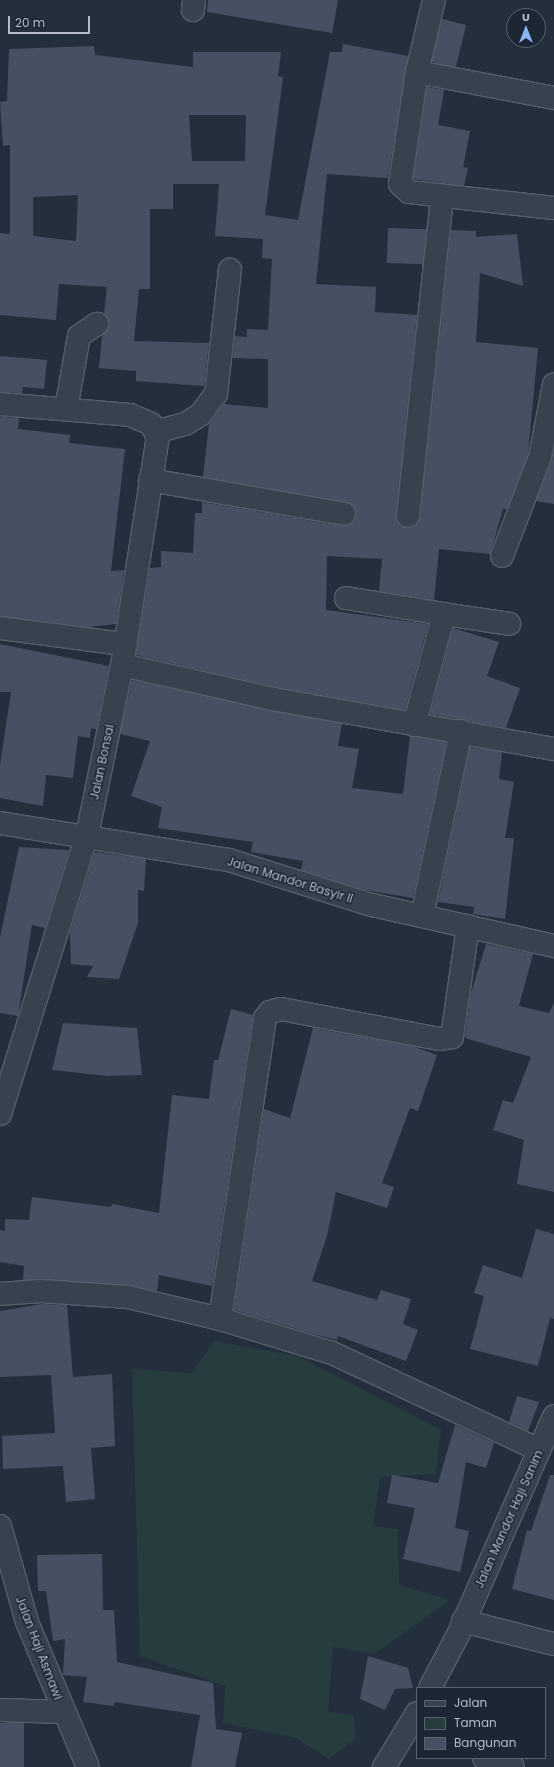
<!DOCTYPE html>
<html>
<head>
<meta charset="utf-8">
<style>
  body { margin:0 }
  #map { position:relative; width:554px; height:1767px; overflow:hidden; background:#242f3e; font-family:Poppins,sans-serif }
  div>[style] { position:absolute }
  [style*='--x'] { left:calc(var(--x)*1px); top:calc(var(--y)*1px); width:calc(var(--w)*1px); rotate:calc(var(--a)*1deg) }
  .green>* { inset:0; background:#263c3f }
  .building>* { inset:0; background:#455162; transform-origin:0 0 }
  .roads { filter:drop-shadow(1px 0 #565f6c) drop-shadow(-1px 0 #565f6c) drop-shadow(0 1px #565f6c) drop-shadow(0 -1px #565f6c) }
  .minor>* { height:22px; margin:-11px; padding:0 11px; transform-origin:11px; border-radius:11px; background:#38414e }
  span { translate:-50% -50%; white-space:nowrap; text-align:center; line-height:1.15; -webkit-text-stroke:3px #1d2633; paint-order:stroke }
  .street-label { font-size:12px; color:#b4bcc9 }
  .legend { position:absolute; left:416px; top:1687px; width:130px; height:72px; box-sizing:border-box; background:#1d2633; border:1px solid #59626f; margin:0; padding:5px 7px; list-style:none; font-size:12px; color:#b4bcc9 }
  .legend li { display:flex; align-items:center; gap:8px; height:20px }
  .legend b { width:20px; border:1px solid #59626f }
  .north { position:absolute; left:506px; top:8px; width:40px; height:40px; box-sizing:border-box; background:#1d2633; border:1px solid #59626f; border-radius:50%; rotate:0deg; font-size:11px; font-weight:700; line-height:16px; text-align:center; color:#b4bcc9 }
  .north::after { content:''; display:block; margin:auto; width:14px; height:18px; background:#8ab4f8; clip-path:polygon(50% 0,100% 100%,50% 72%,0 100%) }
  .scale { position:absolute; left:8px; top:16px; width:82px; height:18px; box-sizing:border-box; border:2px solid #b4bcc9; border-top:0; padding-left:5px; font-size:12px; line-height:14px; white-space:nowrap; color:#b4bcc9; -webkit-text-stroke:3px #1d2633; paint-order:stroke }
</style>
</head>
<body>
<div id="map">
  <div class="green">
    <i style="clip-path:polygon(214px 1341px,298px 1356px,441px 1430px,436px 1474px,380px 1477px,373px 1526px,398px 1529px,399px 1585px,450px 1600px,374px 1654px,333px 1647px,328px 1712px,354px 1715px,355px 1739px,329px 1759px,296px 1738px,223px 1723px,225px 1686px,140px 1656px,132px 1369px,192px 1373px)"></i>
  </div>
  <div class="building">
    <i style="clip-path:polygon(208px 0,338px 0,332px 33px,207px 12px)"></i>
    <i style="left:442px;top:19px;width:25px;height:44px;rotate:14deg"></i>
    <i style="clip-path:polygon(evenodd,343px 44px,408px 56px,388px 178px,327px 174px,316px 284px,376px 287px,375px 312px,417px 315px,396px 515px,400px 526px,413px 528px,420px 517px,451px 230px,476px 231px,476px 237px,517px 234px,523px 286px,480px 273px,476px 342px,538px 348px,528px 454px,507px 509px,503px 509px,490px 554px,439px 549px,434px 600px,379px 591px,382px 559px,327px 556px,326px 610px,428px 624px,405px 710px,275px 687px,136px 655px,150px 568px,161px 567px,161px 551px,193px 553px,195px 513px,202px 513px,202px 502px,342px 526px,353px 522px,356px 516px,352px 505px,346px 502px,203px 477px,209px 424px,224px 404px,268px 408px,268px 359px,233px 358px,235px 336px,247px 337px,247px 329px,268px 330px,272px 259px,262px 258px,263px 239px,215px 236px,219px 184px,173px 184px,173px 209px,150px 209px,150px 289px,139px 289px,134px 341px,209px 343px,204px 386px,136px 381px,136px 371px,99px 368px,102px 336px,109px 324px,104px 314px,107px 287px,59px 284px,56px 320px,0 315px,0 233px,10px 234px,10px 145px,3px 146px,0 102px,7px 101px,9px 49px,94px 46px,95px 55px,193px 67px,193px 52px,281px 52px,278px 76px,283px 77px,265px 215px,298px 220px,330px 52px,342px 52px,343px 44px,189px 115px,246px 115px,245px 161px,192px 161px,189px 115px,343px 44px,78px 195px,76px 241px,33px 236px,33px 197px,78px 195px)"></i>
    <i style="clip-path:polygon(427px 87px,444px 90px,438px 125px,470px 131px,463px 167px,468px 168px,464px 186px,413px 179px)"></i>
    <i style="left:388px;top:228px;width:38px;height:35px;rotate:2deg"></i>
    <i style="clip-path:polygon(0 356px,47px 360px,44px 389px,23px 387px,22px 393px,0 392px)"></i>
    <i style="clip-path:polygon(0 417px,19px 418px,18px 429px,70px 435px,69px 443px,125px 449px,111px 571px,124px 570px,116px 624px,88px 627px,0 616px)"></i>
    <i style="clip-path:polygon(554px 450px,554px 504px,536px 501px,552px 461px)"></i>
    <i style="clip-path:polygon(453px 628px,499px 642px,487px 676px,520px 688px,506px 728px,430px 714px)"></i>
    <i style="clip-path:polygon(0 644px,109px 666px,96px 729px,91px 728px,90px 738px,78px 736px,73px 778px,46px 775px,43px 806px,0 798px,0 765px,11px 692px,0 692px)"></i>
    <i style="clip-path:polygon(132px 680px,342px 724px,338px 746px,359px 749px,352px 788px,403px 794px,410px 736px,446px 742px,413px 898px,365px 890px,301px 870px,303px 861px,251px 852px,253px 842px,158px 828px,162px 807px,131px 796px,150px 741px,120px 734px)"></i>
    <i style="clip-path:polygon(470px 747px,502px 752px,499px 779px,514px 782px,505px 838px,514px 838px,505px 919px,473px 914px,474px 907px,438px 902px)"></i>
    <i style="clip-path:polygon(19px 847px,69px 850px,45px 928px,32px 925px,18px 1016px,0 1013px,0 937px)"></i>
    <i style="clip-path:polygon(95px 852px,146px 859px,144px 891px,138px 890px,138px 923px,119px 979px,87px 977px,93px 966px,71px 964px,70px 932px)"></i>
    <i style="clip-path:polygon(486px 944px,533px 954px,519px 1006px,549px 1013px,554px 1003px,554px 1192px,517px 1184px,524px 1140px,493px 1130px,503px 1100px,513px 1103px,531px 1057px,465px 1038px,471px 993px)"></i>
    <i style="clip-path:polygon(231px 1009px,253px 1015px,212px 1286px,159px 1275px,157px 1291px,129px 1285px,23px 1280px,24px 1266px,0 1262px,0 1230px,5px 1231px,5px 1219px,29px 1220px,32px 1197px,111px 1207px,112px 1204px,159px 1213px,172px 1095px,209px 1099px,214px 1060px,218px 1060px)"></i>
    <i style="clip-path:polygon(63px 1023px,137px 1028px,142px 1075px,108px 1076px,52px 1070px)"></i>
    <i style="clip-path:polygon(313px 1028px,412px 1046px,437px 1055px,418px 1111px,410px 1108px,382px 1183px,394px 1187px,387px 1208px,336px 1192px,327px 1236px,312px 1281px,377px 1300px,381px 1290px,411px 1299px,403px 1324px,418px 1330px,406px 1361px,338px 1336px,337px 1340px,313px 1334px,234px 1310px,264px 1109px,290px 1118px)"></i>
    <i style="clip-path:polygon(536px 1229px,554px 1234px,554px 1319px,550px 1318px,538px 1366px,470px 1349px,484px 1296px,474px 1293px,483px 1265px,522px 1278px)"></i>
    <i style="clip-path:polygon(41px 1304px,67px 1305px,73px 1377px,112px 1374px,115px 1446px,91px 1448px,95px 1499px,66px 1502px,63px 1466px,3px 1469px,2px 1436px,55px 1433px,51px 1375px,0 1377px,0 1311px)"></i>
    <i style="clip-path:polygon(517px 1396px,539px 1402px,528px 1431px,509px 1422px)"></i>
    <i style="clip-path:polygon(455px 1425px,494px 1443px,486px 1468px,466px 1462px,455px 1528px,469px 1531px,460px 1572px,403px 1559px,415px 1508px,387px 1503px,392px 1475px,438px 1483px)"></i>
    <i style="clip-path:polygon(550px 1475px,554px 1475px,554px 1600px,512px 1589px,527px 1530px,531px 1531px)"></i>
    <i style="clip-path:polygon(102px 1554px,103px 1610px,114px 1610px,117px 1662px,213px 1683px,216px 1729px,242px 1733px,235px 1767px,191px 1767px,200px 1715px,115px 1702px,114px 1706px,83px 1702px,87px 1677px,63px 1675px,65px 1639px,53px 1641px,46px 1591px,38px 1591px,37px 1555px)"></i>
    <i style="clip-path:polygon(368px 1656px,408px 1668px,413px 1688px,395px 1689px,385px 1710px,360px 1699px)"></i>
    <i style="left:0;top:1723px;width:24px;height:44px"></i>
  </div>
  <div class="roads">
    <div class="minor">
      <i style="--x:434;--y:0;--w:74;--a:103.3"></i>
      <i style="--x:417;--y:72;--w:113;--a:98.6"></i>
      <i style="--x:400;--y:184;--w:12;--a:42"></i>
      <i style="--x:409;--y:192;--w:146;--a:6.3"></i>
      <i style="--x:193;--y:10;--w:10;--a:-84"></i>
      <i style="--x:417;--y:72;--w:139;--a:10.7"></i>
      <i style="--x:0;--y:404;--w:130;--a:4.8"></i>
      <i style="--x:130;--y:415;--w:23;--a:23"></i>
      <i style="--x:151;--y:424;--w:14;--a:60"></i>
      <i style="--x:158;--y:436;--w:232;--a:98.9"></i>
      <i style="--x:122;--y:665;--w:174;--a:101.6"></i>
      <i style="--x:87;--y:835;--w:292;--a:107.3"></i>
      <i style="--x:66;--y:409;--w:74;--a:-79.9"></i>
      <i style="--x:79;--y:336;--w:22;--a:-34"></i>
      <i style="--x:155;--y:432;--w:31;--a:-15"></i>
      <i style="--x:185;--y:424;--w:17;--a:-31"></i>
      <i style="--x:200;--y:415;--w:26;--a:-53"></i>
      <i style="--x:216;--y:394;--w:125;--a:-83.6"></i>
      <i style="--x:150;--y:480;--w:197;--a:9.9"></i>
      <i style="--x:408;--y:516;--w:322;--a:-83.9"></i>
      <i style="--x:502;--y:556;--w:106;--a:-69"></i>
      <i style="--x:540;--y:457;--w:74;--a:-79.1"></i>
      <i style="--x:346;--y:598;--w:99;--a:9.3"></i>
      <i style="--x:444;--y:614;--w:115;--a:105.1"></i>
      <i style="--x:444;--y:614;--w:66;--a:8.7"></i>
      <i style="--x:0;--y:628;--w:125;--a:7.4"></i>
      <i style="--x:122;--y:665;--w:155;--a:12.7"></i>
      <i style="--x:273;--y:699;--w:285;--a:10.1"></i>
      <i style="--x:0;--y:823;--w:232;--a:9.2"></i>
      <i style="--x:229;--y:860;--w:150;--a:17.5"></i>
      <i style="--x:372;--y:905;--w:187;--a:12.7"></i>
      <i style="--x:422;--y:916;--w:189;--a:-78.1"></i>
      <i style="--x:0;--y:1294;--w:41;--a:-4.2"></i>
      <i style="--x:41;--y:1291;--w:87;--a:3.9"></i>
      <i style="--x:128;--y:1297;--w:95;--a:13.4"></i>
      <i style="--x:220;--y:1319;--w:117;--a:16.9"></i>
      <i style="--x:332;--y:1353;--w:229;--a:25.1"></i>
      <i style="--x:220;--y:1319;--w:304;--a:-81.5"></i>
      <i style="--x:265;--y:1018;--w:8;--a:-50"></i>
      <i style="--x:270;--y:1012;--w:11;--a:-15"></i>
      <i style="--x:281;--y:1009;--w:162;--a:10.7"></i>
      <i style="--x:440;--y:1039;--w:12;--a:-9"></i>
      <i style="--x:452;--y:1037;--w:112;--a:-81.8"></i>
      <i style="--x:0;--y:1526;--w:100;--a:74.3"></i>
      <i style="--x:27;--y:1622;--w:157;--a:67.2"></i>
      <i style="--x:463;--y:1621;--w:94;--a:14.2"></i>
      <i style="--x:430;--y:1688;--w:60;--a:-62.2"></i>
      <i style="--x:458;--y:1635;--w:239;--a:-66.3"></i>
      <i style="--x:0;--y:1710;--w:64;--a:1.8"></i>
      <i style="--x:484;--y:1758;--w:30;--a:17"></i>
      <i style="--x:384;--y:1767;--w:63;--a:-58.6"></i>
    </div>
  </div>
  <div class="street-label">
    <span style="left:102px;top:762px;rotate:-78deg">Jalan Bonsai</span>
    <span style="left:290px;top:880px;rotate:17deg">Jalan Mandor Basyir II</span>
    <span style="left:509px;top:1519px;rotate:-66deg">Jalan Mandor Haji Sanim</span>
    <span style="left:39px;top:1648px;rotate:69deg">Jalan Haji Asmawi</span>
  </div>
  <ul class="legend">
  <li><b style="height:5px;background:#38414e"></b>Jalan</li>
  <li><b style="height:11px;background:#263c3f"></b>Taman</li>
  <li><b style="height:11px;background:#455162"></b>Bangunan</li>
  </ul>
  <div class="north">U</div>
  <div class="scale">20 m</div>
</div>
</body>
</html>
